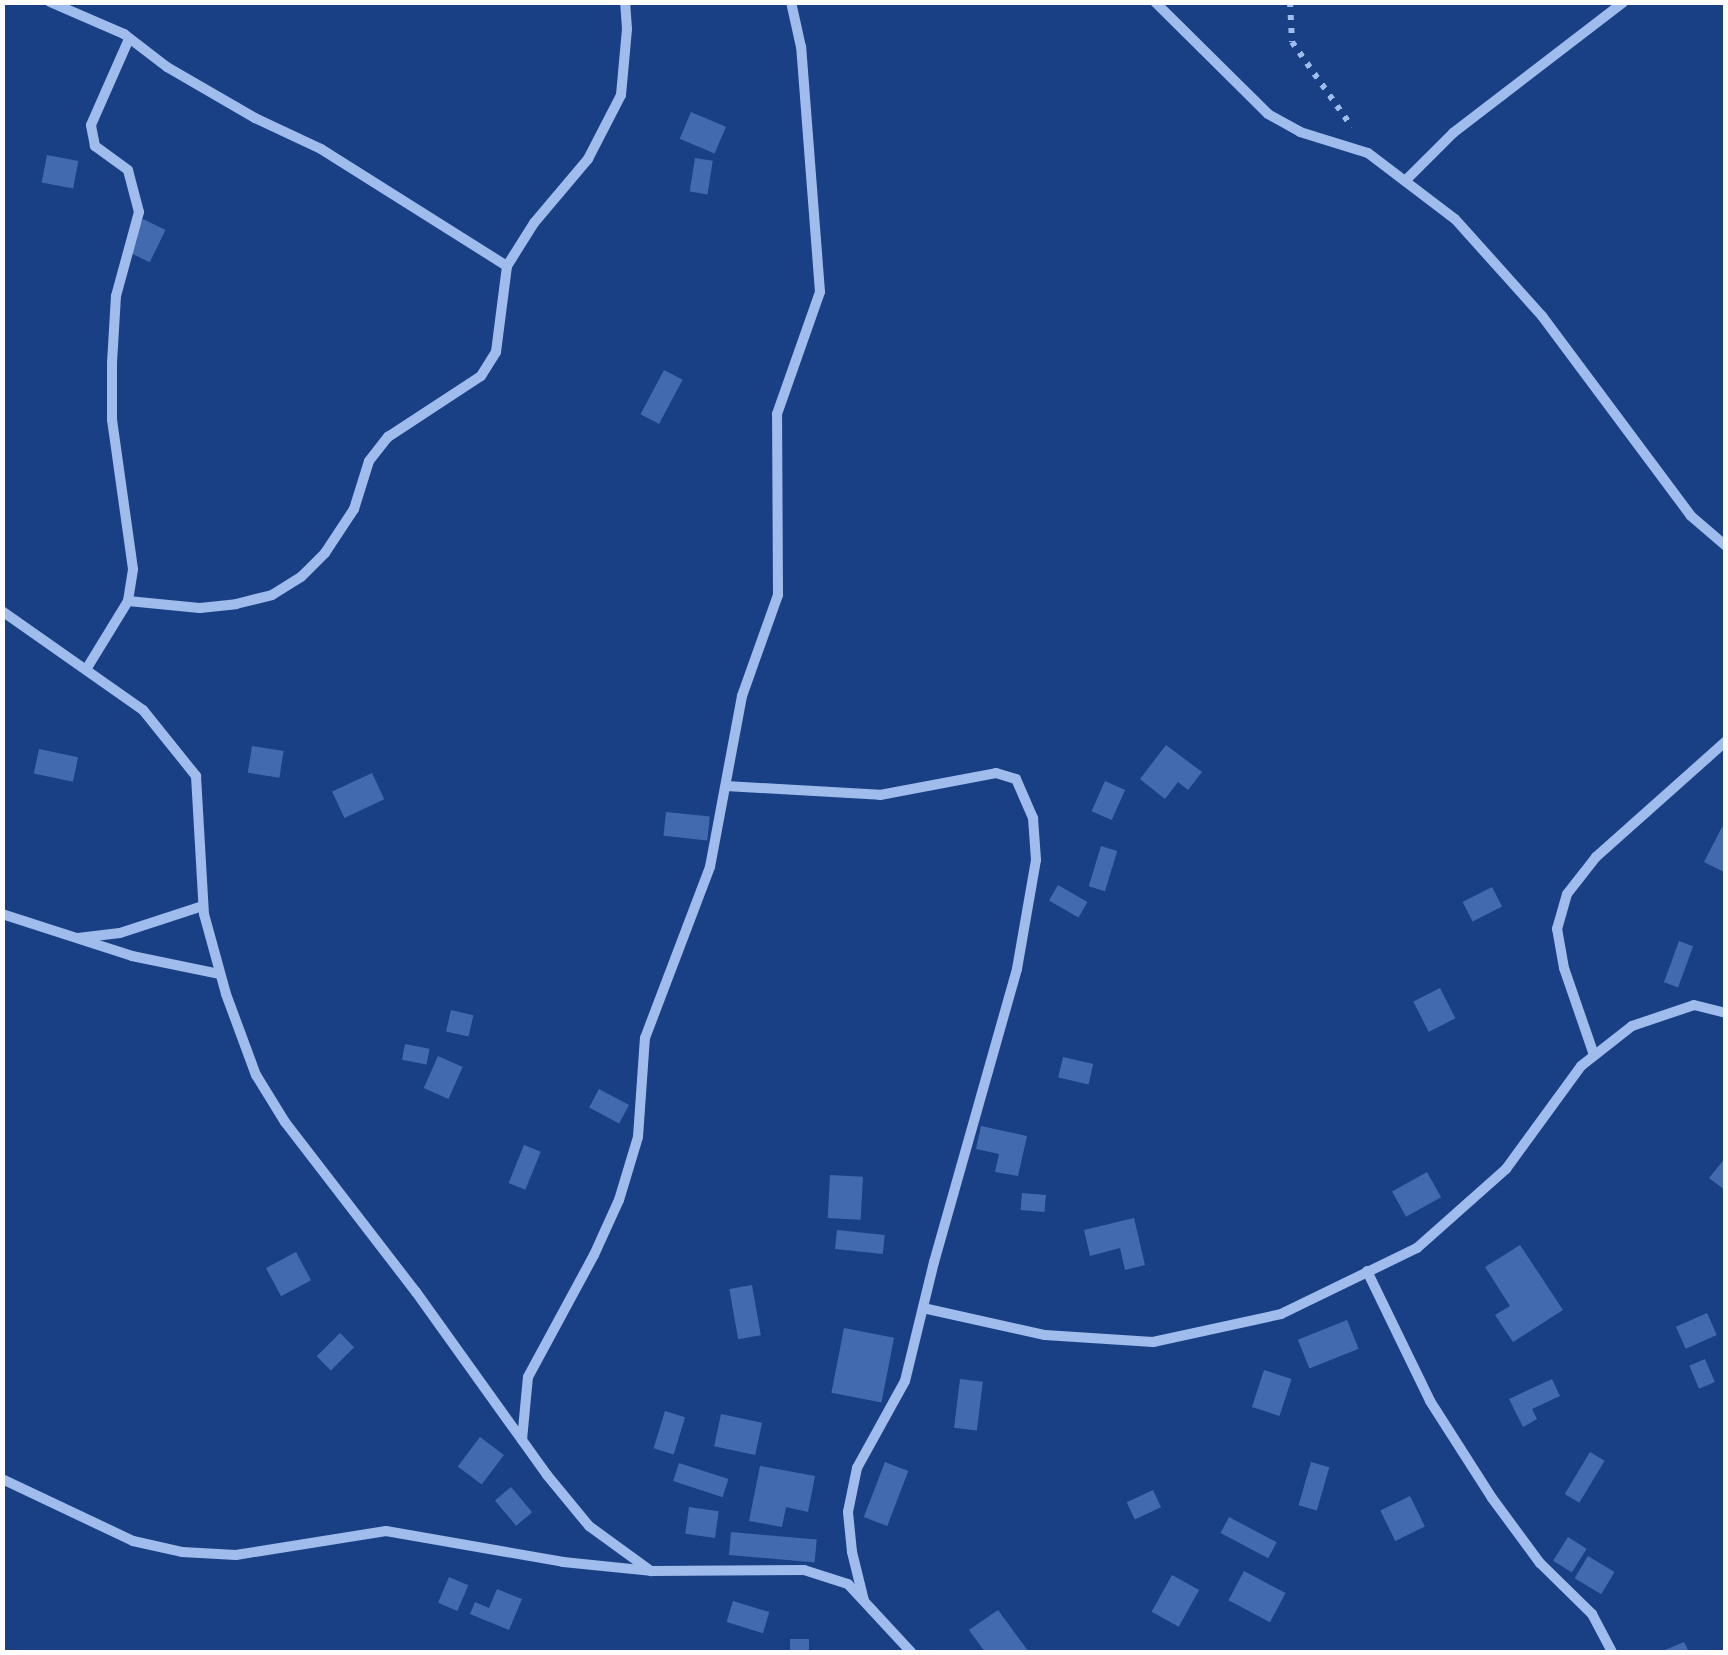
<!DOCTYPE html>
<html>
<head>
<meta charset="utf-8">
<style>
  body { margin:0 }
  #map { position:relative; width:1728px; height:1655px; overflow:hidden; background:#194085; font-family:Inter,sans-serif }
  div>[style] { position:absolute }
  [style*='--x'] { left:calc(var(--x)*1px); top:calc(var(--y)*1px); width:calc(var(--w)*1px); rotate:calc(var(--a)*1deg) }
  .building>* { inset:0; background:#426aae; transform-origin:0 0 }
  .path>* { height:6px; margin-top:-3px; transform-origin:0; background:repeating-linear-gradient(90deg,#9fbcec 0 5px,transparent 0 13px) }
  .street>* { height:10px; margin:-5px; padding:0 5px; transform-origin:5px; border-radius:5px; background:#9fbcec }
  span { translate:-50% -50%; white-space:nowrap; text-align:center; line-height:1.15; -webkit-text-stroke:8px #194085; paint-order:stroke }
  .frame { position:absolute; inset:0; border:5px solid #fff; pointer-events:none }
</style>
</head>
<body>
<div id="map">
  <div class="building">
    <i style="left:691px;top:112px;width:38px;height:29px;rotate:23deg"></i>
    <i style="left:47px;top:155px;width:32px;height:28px;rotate:11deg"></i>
    <i style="left:695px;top:158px;width:18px;height:34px;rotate:9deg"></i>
    <i style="left:143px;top:219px;width:25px;height:36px;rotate:26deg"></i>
    <i style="left:664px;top:370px;width:21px;height:50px;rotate:28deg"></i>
    <i style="clip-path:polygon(1166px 745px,1202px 772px,1188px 790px,1178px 782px,1165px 799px,1140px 779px)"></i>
    <i style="left:252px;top:746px;width:32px;height:27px;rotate:9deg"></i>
    <i style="left:39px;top:749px;width:40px;height:25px;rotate:12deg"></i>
    <i style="left:372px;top:773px;width:29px;height:44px;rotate:65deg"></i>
    <i style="left:1105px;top:781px;width:22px;height:33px;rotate:24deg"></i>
    <i style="left:666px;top:812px;width:44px;height:24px;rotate:6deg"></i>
    <i style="clip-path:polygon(1722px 827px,1726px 829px,1726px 873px,1704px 862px)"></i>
    <i style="left:1101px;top:846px;width:17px;height:42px;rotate:17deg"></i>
    <i style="left:1058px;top:885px;width:34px;height:18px;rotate:30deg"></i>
    <i style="left:1492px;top:887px;width:22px;height:33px;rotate:63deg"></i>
    <i style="left:1679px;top:941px;width:15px;height:44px;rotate:20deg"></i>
    <i style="left:1440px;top:988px;width:34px;height:30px;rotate:63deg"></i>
    <i style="left:451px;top:1010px;width:23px;height:22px;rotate:13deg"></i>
    <i style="left:405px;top:1044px;width:25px;height:16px;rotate:11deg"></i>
    <i style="left:438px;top:1056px;width:27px;height:35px;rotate:24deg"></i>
    <i style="left:1063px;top:1057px;width:31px;height:21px;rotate:13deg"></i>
    <i style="left:599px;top:1089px;width:34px;height:21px;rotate:28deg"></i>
    <i style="clip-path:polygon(981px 1126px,1027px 1136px,1018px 1176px,995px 1172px,999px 1154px,976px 1149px)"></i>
    <i style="left:524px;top:1145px;width:18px;height:41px;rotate:22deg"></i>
    <i style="clip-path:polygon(1726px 1157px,1726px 1191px,1709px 1178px)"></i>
    <i style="left:1427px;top:1172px;width:29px;height:40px;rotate:61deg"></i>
    <i style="left:830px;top:1175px;width:33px;height:43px;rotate:3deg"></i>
    <i style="left:1022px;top:1193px;width:24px;height:17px;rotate:5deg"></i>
    <i style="clip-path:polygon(1134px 1218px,1145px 1265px,1125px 1270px,1120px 1248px,1090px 1256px,1084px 1230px)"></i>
    <i style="left:837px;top:1230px;width:48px;height:19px;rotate:6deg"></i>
    <i style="clip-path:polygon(1520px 1245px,1563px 1310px,1513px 1342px,1495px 1315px,1510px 1306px,1485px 1267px)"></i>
    <i style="left:296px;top:1252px;width:32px;height:34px;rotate:62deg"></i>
    <i style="left:752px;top:1285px;width:51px;height:23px;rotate:80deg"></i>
    <i style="left:1707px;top:1313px;width:24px;height:34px;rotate:66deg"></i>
    <i style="left:1347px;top:1320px;width:31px;height:53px;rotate:68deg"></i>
    <i style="left:844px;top:1328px;width:51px;height:66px;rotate:11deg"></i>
    <i style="left:340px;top:1333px;width:20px;height:33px;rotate:45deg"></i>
    <i style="left:1705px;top:1359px;width:25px;height:17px;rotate:67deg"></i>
    <i style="left:1264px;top:1370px;width:29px;height:39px;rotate:18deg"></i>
    <i style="left:960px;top:1379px;width:23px;height:49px;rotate:7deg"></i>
    <i style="clip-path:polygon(1552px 1379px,1560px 1396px,1532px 1409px,1537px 1419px,1523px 1427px,1509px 1399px)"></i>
    <i style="left:665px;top:1411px;width:21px;height:39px;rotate:17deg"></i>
    <i style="left:721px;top:1414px;width:42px;height:33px;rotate:12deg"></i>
    <i style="left:480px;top:1437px;width:30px;height:37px;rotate:37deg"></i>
    <i style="left:1590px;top:1452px;width:17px;height:49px;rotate:31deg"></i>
    <i style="left:885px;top:1462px;width:25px;height:59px;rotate:21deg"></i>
    <i style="left:1311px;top:1462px;width:19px;height:45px;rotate:16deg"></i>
    <i style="left:679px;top:1463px;width:52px;height:19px;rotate:18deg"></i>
    <i style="clip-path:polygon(760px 1466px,815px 1476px,808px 1512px,786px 1507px,782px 1527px,749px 1521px)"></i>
    <i style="left:511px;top:1487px;width:33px;height:21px;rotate:50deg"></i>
    <i style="left:1153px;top:1490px;width:19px;height:29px;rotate:65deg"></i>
    <i style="left:1410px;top:1496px;width:34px;height:33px;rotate:64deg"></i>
    <i style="left:689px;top:1507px;width:30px;height:27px;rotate:8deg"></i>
    <i style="left:1229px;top:1517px;width:54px;height:18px;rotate:28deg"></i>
    <i style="left:731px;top:1532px;width:86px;height:23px;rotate:5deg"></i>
    <i style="left:1568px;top:1537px;width:22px;height:28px;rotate:32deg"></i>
    <i style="left:1588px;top:1556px;width:31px;height:26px;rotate:31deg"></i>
    <i style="left:1244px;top:1571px;width:47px;height:33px;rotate:28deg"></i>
    <i style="left:1172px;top:1575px;width:31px;height:42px;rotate:29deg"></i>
    <i style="left:449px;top:1577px;width:21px;height:28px;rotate:23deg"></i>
    <i style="clip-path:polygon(497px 1589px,522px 1599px,509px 1630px,470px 1614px,475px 1602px,489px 1608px)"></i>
    <i style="left:733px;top:1601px;width:38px;height:22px;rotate:17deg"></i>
    <i style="clip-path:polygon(998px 1610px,1028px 1651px,1025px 1652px,985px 1652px,969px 1630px)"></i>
    <i style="left:790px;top:1639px;width:19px;height:13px"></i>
    <i style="clip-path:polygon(1684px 1642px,1689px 1652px,1660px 1652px)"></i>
  </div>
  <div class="path">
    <i style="--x:1290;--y:2;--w:40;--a:87.1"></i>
    <i style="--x:1292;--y:42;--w:104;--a:54.8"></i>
  </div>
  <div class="street">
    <i style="--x:50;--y:2;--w:81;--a:23.4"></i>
    <i style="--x:124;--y:34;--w:54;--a:37.5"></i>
    <i style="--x:167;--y:67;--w:102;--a:30.1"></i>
    <i style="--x:255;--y:118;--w:73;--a:25.2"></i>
    <i style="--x:321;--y:149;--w:220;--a:32.2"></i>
    <i style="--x:1155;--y:2;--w:159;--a:44.7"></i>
    <i style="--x:1268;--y:114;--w:37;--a:29"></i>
    <i style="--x:1300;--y:132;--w:71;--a:17.2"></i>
    <i style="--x:1368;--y:153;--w:109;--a:37.2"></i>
    <i style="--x:1455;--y:219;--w:130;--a:48.1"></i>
    <i style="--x:1542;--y:316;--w:249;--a:53.3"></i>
    <i style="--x:1691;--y:516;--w:46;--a:40.6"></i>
    <i style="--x:1405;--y:181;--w:68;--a:-45"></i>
    <i style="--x:1453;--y:133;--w:215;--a:-37.5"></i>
    <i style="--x:128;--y:601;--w:72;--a:5.6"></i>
    <i style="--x:200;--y:608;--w:36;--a:-6"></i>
    <i style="--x:236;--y:604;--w:37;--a:-14"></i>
    <i style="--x:272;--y:595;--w:34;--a:-32"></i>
    <i style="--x:301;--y:577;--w:34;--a:-45"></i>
    <i style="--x:325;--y:553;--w:53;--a:-56.6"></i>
    <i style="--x:354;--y:509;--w:50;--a:-72.6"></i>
    <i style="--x:369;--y:461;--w:31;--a:-52"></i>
    <i style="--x:388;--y:437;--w:111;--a:-33.3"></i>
    <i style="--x:481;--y:376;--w:28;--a:-58"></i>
    <i style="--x:496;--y:352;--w:87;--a:-82.7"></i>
    <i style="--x:507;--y:266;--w:51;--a:-57.9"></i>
    <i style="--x:534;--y:223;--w:84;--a:-49.8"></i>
    <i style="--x:588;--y:159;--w:72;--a:-62.7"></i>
    <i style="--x:621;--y:95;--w:66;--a:-84.8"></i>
    <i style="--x:627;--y:29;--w:27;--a:-94"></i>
    <i style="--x:2;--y:611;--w:172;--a:35.1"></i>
    <i style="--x:143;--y:710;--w:85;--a:51.2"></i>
    <i style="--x:196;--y:776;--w:138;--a:86.7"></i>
    <i style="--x:204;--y:914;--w:83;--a:74.6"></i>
    <i style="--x:226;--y:994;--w:86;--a:69.7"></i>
    <i style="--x:256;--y:1075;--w:55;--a:58.3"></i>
    <i style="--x:285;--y:1122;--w:215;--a:52.4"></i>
    <i style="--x:416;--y:1292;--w:225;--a:54.4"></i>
    <i style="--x:547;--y:1475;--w:66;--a:50.5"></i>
    <i style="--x:589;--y:1526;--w:77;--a:36"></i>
    <i style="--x:87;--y:668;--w:79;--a:-58.5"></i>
    <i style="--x:128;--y:601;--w:32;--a:-81"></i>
    <i style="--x:133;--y:569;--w:150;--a:-98"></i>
    <i style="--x:112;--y:420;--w:57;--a:-90"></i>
    <i style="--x:112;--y:363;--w:67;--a:-86.6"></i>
    <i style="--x:116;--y:296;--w:87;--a:-74.7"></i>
    <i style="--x:139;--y:212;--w:43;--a:-104.7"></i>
    <i style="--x:128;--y:170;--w:41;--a:-144"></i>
    <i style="--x:95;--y:146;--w:21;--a:-101"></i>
    <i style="--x:91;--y:125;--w:94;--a:-66.2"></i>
    <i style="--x:726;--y:786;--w:154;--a:3.3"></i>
    <i style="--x:880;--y:795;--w:118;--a:-10.7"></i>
    <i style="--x:996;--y:773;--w:21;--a:17"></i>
    <i style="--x:1016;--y:779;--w:43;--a:66.4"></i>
    <i style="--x:1033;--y:818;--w:42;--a:85.9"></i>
    <i style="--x:1036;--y:860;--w:111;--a:99.9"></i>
    <i style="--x:1017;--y:969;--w:305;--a:105.8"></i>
    <i style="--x:934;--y:1262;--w:122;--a:103.7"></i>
    <i style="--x:905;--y:1381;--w:99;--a:118.9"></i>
    <i style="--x:857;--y:1468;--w:45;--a:101.6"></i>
    <i style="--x:848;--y:1512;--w:40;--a:84.3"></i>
    <i style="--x:852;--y:1552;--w:50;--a:76.2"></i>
    <i style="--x:2;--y:914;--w:137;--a:17.9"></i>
    <i style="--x:132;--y:956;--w:90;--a:11.6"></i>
    <i style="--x:78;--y:938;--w:42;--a:-6.8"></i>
    <i style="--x:120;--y:933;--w:87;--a:-18"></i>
    <i style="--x:1594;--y:1055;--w:92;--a:-109"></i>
    <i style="--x:1564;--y:968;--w:40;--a:-100"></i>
    <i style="--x:1557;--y:929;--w:36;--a:-74"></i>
    <i style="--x:1567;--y:894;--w:47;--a:-51.9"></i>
    <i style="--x:1596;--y:857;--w:174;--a:-41.7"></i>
    <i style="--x:1367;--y:1271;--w:144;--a:64.1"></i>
    <i style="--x:1430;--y:1401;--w:115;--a:57.4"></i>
    <i style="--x:1492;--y:1498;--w:81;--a:53.6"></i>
    <i style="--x:1540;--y:1563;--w:73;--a:44.4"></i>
    <i style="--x:1592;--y:1614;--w:43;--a:62.2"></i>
    <i style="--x:923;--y:1308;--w:125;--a:12.5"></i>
    <i style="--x:1045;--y:1335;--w:108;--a:3.7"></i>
    <i style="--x:1153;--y:1342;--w:131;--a:-12.3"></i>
    <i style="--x:1281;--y:1314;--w:151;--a:-25.9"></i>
    <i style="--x:1417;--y:1248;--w:119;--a:-41.6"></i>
    <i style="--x:1506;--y:1169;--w:127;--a:-53.9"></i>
    <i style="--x:1581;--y:1066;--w:65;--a:-38.1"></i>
    <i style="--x:1632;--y:1026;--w:65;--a:-18.7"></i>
    <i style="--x:1694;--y:1005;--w:33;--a:14"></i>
    <i style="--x:522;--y:1440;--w:63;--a:-84.6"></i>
    <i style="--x:528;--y:1377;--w:139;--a:-61.6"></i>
    <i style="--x:594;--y:1255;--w:60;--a:-65.6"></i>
    <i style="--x:619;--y:1200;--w:66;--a:-73.2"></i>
    <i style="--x:638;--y:1137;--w:99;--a:-86"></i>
    <i style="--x:645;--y:1038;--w:183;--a:-69.2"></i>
    <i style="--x:710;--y:867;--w:174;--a:-79.4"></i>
    <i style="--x:742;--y:696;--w:107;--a:-70.4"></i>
    <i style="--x:778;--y:595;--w:181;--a:-90.3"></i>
    <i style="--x:777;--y:414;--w:129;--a:-70.6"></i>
    <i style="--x:820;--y:292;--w:246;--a:-94.4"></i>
    <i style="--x:801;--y:47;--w:46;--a:-102.5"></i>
    <i style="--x:2;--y:1479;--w:145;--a:25.3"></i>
    <i style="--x:133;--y:1541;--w:50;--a:12.7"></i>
    <i style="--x:182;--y:1552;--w:54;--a:3.2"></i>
    <i style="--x:236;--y:1555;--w:152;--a:-9.1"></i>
    <i style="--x:386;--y:1531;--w:180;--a:9.9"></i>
    <i style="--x:563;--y:1562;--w:88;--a:5.8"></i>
    <i style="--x:651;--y:1571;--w:153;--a:-0.4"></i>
    <i style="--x:804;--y:1570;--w:46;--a:17.7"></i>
    <i style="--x:848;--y:1584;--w:93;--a:47.2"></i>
  </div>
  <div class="frame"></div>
</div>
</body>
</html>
